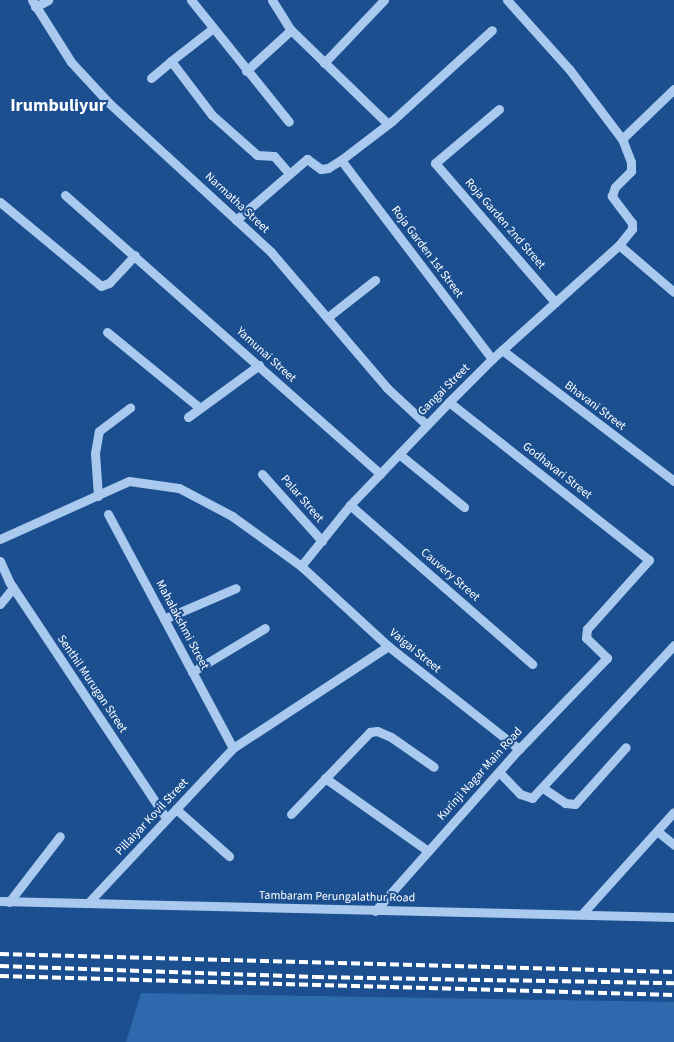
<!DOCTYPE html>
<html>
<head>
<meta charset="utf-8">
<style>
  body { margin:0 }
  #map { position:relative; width:674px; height:1042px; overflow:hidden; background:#1b4f8f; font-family:"Source Sans 3",sans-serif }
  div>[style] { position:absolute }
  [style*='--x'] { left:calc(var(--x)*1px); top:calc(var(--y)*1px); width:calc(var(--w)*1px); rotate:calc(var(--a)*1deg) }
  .green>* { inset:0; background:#2e69ad }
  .minor>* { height:9px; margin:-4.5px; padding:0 4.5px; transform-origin:4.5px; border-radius:4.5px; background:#a9c9ee }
  .rail>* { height:4px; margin-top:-2px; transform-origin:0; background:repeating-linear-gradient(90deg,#fff 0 9px,transparent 0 13px) }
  span { translate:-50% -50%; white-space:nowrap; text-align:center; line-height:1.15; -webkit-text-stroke:4px #1b4f8f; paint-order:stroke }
  .street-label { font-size:12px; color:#fff }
  .district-label { font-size:18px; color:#fff; font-weight:700 }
</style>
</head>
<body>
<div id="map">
  <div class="green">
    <i style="clip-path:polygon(141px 993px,674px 1002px,674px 1042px,126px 1042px)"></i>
  </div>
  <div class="minor">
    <i style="--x:32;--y:0;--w:73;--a:57.8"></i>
    <i style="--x:71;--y:62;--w:56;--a:47.2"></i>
    <i style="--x:109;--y:103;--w:220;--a:42.6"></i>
    <i style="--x:271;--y:252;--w:179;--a:49.5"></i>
    <i style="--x:387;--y:388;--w:54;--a:42.8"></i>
    <i style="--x:191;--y:0;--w:156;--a:51.2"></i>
    <i style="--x:272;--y:0;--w:36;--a:58"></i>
    <i style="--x:291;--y:30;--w:135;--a:44.1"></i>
    <i style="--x:35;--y:7;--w:15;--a:-28"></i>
    <i style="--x:171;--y:61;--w:52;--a:-38"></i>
    <i style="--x:324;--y:63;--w:87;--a:-46.4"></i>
    <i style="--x:246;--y:71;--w:61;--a:-42.3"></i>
    <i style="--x:151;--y:78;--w:26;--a:-40"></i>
    <i style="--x:171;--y:61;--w:68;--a:52.8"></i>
    <i style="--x:212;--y:115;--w:60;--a:41.6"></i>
    <i style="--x:257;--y:155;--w:17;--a:3"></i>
    <i style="--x:274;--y:156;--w:23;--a:49"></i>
    <i style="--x:499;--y:109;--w:84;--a:139.8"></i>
    <i style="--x:435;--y:163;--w:184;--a:49.2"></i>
    <i style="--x:622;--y:139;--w:72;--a:-43.9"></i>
    <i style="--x:341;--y:160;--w:250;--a:52.8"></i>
    <i style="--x:65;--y:195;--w:421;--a:41.5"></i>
    <i style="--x:0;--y:202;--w:131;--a:39.7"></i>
    <i style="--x:101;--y:286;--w:9;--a:-21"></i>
    <i style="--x:109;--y:283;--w:38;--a:-47"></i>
    <i style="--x:236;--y:220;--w:94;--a:-40.7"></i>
    <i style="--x:307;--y:159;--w:17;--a:36"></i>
    <i style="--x:321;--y:169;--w:7;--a:-8"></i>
    <i style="--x:328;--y:168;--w:15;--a:-32"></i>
    <i style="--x:341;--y:160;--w:64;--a:-37.4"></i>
    <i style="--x:392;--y:121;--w:135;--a:-42.3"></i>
    <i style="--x:619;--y:245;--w:72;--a:40.5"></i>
    <i style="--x:328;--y:317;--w:60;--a:-38.2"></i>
    <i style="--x:107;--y:332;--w:120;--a:39.3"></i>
    <i style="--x:502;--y:350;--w:216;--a:37.3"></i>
    <i style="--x:188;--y:417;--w:88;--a:-36.2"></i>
    <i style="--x:399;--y:454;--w:84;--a:39.2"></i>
    <i style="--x:262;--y:474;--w:90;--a:48.2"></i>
    <i style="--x:98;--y:496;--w:43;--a:-94"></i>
    <i style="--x:95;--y:453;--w:22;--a:-80"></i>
    <i style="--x:99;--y:431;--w:39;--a:-37"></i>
    <i style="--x:350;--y:505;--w:242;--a:41.1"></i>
    <i style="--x:108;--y:514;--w:265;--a:61.9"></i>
    <i style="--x:0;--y:539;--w:141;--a:-24.2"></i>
    <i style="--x:129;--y:481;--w:50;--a:8"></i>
    <i style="--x:179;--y:488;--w:60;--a:27.8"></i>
    <i style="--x:232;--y:516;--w:85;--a:35.9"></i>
    <i style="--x:301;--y:566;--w:118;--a:42.6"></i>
    <i style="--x:388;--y:646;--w:167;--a:38.2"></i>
    <i style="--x:0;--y:561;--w:24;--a:66"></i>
    <i style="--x:10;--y:583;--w:283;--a:56.4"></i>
    <i style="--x:301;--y:566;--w:78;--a:-51.2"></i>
    <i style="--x:350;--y:505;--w:143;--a:-46.1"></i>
    <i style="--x:449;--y:402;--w:61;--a:-45"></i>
    <i style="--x:492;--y:359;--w:171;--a:-41.9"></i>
    <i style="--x:619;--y:245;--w:21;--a:-51"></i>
    <i style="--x:632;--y:229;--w:6;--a:-90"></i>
    <i style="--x:632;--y:223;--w:34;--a:-127"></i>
    <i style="--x:612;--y:196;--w:9;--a:-72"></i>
    <i style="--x:615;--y:187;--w:23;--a:-45"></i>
    <i style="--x:631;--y:171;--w:9;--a:-90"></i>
    <i style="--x:631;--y:162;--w:25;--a:-111"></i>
    <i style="--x:622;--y:139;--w:88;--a:-127.1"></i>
    <i style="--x:569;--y:69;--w:93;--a:-131.9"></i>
    <i style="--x:0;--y:604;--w:21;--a:-51"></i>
    <i style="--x:164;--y:619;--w:78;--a:-23.3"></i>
    <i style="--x:192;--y:672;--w:85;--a:-31.1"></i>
    <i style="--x:499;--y:772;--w:30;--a:46"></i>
    <i style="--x:520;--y:794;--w:13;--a:18"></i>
    <i style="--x:532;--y:798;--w:209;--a:-47.1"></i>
    <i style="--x:325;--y:778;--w:126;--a:35.3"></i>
    <i style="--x:543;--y:788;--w:27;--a:34"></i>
    <i style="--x:565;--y:803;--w:10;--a:6"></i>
    <i style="--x:575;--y:804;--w:76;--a:-48.2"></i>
    <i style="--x:176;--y:809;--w:71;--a:41.6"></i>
    <i style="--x:291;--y:814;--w:114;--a:-46.1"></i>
    <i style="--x:370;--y:732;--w:7;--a:-8"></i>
    <i style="--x:377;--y:731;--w:15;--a:23"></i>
    <i style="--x:391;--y:737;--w:52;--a:34.9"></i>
    <i style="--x:657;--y:831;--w:22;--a:39"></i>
    <i style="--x:0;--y:901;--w:674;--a:1.36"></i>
    <i style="--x:9;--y:902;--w:83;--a:-52.3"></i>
    <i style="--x:88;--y:903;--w:212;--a:-46.9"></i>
    <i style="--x:233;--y:748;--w:186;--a:-33.3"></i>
    <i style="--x:375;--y:911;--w:217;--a:-48.4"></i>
    <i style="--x:519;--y:749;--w:127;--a:-46"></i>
    <i style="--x:607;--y:658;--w:29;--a:-136"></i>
    <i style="--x:586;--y:638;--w:9;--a:-84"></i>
    <i style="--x:587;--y:629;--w:93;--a:-48.1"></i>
    <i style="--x:649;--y:560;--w:255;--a:-141.7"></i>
    <i style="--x:582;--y:914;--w:137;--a:-48"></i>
  </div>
  <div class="rail">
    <i style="--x:0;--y:954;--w:674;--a:1.53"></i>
    <i style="--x:0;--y:966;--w:315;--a:2"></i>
    <i style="--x:315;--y:977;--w:359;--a:1"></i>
    <i style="--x:0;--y:976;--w:674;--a:1.61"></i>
  </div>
  <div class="street-label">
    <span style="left:237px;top:203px;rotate:43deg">Narmatha Street</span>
    <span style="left:505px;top:224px;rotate:49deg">Roja Garden 2nd Street</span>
    <span style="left:427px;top:252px;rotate:53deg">Roja Garden 1st Street</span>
    <span style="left:266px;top:355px;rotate:42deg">Yamunai Street</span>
    <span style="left:444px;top:390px;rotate:-45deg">Gangai Street</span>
    <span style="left:595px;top:406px;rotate:37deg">Bhavani Street</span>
    <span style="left:557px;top:471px;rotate:38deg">Godhavari Street</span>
    <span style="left:302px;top:499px;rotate:49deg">Palar Street</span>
    <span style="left:450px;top:575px;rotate:41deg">Cauvery Street</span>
    <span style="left:182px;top:625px;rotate:62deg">Mahalakshmi Street</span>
    <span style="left:415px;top:651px;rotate:39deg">Vaigai Street</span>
    <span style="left:92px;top:684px;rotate:56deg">Senthil Murugan Street</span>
    <span style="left:480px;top:774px;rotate:-48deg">Kurinji Nagar Main Road</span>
    <span style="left:152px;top:817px;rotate:-47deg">Pillaiyar Kovil Street</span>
    <span style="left:337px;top:897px;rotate:1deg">Tambaram Perungalathur Road</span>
  </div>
  <div class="district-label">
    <span style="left:58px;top:106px">Irumbuliyur</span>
  </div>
</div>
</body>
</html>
